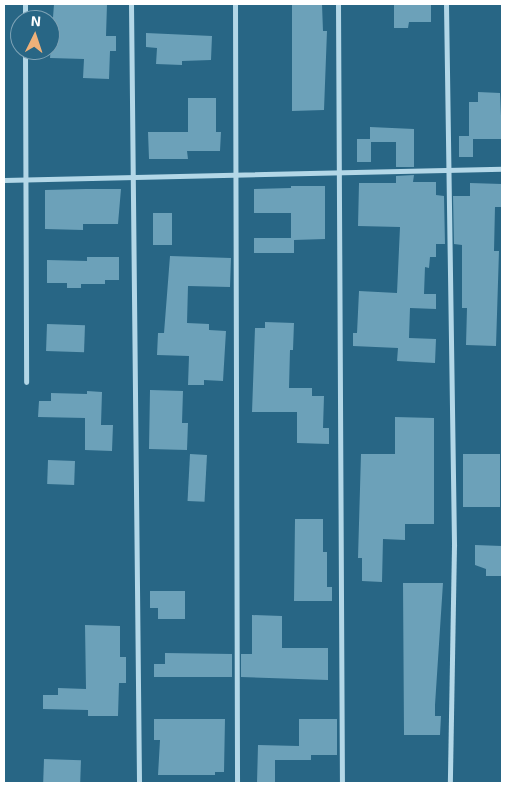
<!DOCTYPE html>
<html>
<head>
<meta charset="utf-8">
<style>
  body { margin:0 }
  #map { position:relative; width:506px; height:787px; overflow:hidden; background:#286685; font-family:"Exo 2",sans-serif }
  div>[style] { position:absolute }
  [style*='--x'] { left:calc(var(--x)*1px); top:calc(var(--y)*1px); width:calc(var(--w)*1px); rotate:calc(var(--a)*1deg) }
  .building>* { inset:0; background:#6ca1b9; transform-origin:0 0 }
  .street>* { height:5px; margin:-2.5px; padding:0 2.5px; transform-origin:2.5px; border-radius:2.5px; background:#b3d7e7 }
  span { translate:-50% -50%; white-space:nowrap; text-align:center; line-height:1.15; -webkit-text-stroke:5px #286685; paint-order:stroke }
  .frame { position:absolute; inset:0; border:5px solid #fff; pointer-events:none }
  .north { position:absolute; left:10px; top:10px; width:50px; height:50px; box-sizing:border-box; background:#286685; border:1px solid #7ea3b6; border-radius:50%; rotate:4deg; font-size:14px; font-weight:700; line-height:20px; text-align:center; color:#fff }
  .north::after { content:''; display:block; margin:auto; width:18px; height:22px; background:#efb179; clip-path:polygon(50% 0,100% 100%,50% 72%,0 100%) }
</style>
</head>
<body>
<div id="map">
  <div class="building">
    <i style="clip-path:polygon(54px 4px,107px 4px,106px 36px,116px 36px,116px 51px,110px 51px,109px 79px,83px 78px,84px 59px,50px 58px)"></i>
    <i style="clip-path:polygon(292px 4px,322px 4px,323px 31px,327px 31px,324px 110px,292px 111px)"></i>
    <i style="clip-path:polygon(394px 4px,431px 4px,431px 22px,409px 22px,408px 28px,394px 28px)"></i>
    <i style="clip-path:polygon(146px 33px,212px 36px,211px 60px,182px 61px,182px 65px,156px 64px,157px 48px,146px 47px)"></i>
    <i style="clip-path:polygon(478px 92px,500px 93px,502px 139px,473px 139px,473px 157px,459px 157px,459px 136px,469px 136px,469px 102px,478px 102px)"></i>
    <i style="clip-path:polygon(188px 98px,216px 98px,216px 132px,221px 132px,220px 151px,187px 151px,188px 159px,149px 159px,148px 132px,188px 132px)"></i>
    <i style="clip-path:polygon(370px 127px,414px 129px,414px 167px,396px 167px,396px 142px,371px 142px,371px 162px,357px 162px,357px 139px,370px 139px)"></i>
    <i style="clip-path:polygon(414px 175px,413px 182px,436px 182px,436px 195px,444px 196px,445px 244px,436px 244px,436px 257px,430px 257px,429px 268px,425px 267px,424px 294px,436px 294px,436px 309px,410px 308px,409px 338px,436px 339px,435px 363px,397px 361px,398px 348px,353px 346px,353px 333px,357px 333px,359px 291px,397px 293px,400px 227px,358px 226px,359px 183px,396px 183px,396px 176px)"></i>
    <i style="clip-path:polygon(470px 183px,502px 184px,502px 207px,495px 207px,494px 251px,499px 251px,496px 346px,466px 345px,467px 308px,462px 308px,462px 245px,454px 244px,453px 196px,470px 196px)"></i>
    <i style="clip-path:polygon(291px 186px,325px 186px,325px 239px,294px 240px,294px 253px,254px 253px,254px 238px,291px 238px,291px 213px,254px 213px,254px 189px,291px 188px)"></i>
    <i style="clip-path:polygon(86px 189px,121px 189px,118px 224px,83px 224px,83px 230px,45px 229px,45px 190px)"></i>
    <i style="left:153px;top:213px;width:19px;height:32px"></i>
    <i style="clip-path:polygon(170px 256px,231px 258px,230px 287px,188px 286px,187px 323px,209px 324px,209px 330px,226px 331px,223px 381px,204px 380px,204px 385px,188px 385px,189px 356px,157px 355px,158px 333px,164px 333px)"></i>
    <i style="clip-path:polygon(87px 257px,119px 257px,119px 280px,105px 280px,105px 284px,81px 284px,81px 288px,67px 288px,67px 283px,47px 283px,47px 260px,87px 261px)"></i>
    <i style="clip-path:polygon(265px 322px,294px 323px,293px 350px,290px 350px,289px 388px,312px 388px,312px 396px,324px 396px,323px 428px,329px 428px,329px 444px,297px 443px,297px 412px,252px 412px,255px 328px,265px 328px)"></i>
    <i style="left:47px;top:324px;width:38px;height:27px;rotate:2deg"></i>
    <i style="clip-path:polygon(150px 390px,183px 391px,182px 423px,188px 423px,187px 450px,149px 449px)"></i>
    <i style="clip-path:polygon(87px 391px,102px 392px,101px 425px,113px 425px,112px 451px,85px 450px,85px 418px,38px 417px,39px 401px,51px 401px,51px 393px,87px 394px)"></i>
    <i style="clip-path:polygon(395px 417px,434px 418px,434px 524px,405px 524px,405px 540px,383px 539px,382px 582px,362px 581px,362px 558px,358px 558px,361px 454px,395px 454px)"></i>
    <i style="left:190px;top:454px;width:17px;height:47px;rotate:3deg"></i>
    <i style="left:463px;top:454px;width:37px;height:53px"></i>
    <i style="left:48px;top:460px;width:27px;height:24px;rotate:2deg"></i>
    <i style="clip-path:polygon(295px 519px,323px 519px,323px 552px,327px 552px,327px 587px,332px 587px,332px 601px,294px 601px)"></i>
    <i style="clip-path:polygon(475px 545px,502px 546px,502px 576px,486px 576px,486px 569px,475px 565px)"></i>
    <i style="clip-path:polygon(403px 583px,443px 583px,435px 705px,435px 716px,441px 716px,440px 735px,404px 735px)"></i>
    <i style="clip-path:polygon(150px 591px,185px 591px,185px 619px,158px 619px,158px 608px,150px 608px)"></i>
    <i style="clip-path:polygon(252px 615px,282px 616px,282px 648px,328px 648px,328px 680px,241px 677px,241px 654px,252px 654px)"></i>
    <i style="clip-path:polygon(85px 625px,120px 626px,120px 657px,126px 657px,126px 683px,119px 683px,118px 716px,88px 716px,88px 710px,43px 709px,43px 695px,58px 695px,58px 688px,86px 689px)"></i>
    <i style="clip-path:polygon(165px 653px,232px 654px,232px 677px,154px 677px,154px 664px,165px 664px)"></i>
    <i style="clip-path:polygon(154px 719px,225px 719px,224px 772px,215px 772px,215px 775px,158px 775px,160px 740px,154px 740px)"></i>
    <i style="clip-path:polygon(299px 719px,337px 719px,337px 755px,311px 755px,311px 760px,275px 760px,275px 783px,257px 783px,258px 745px,299px 746px)"></i>
    <i style="left:44px;top:759px;width:37px;height:24px;rotate:2deg"></i>
  </div>
  <div class="street">
    <i style="--x:25;--y:4;--w:16;--a:90"></i>
    <i style="--x:131;--y:4;--w:779;--a:89.41"></i>
    <i style="--x:235;--y:4;--w:779;--a:89.85"></i>
    <i style="--x:338;--y:4;--w:779;--a:89.71"></i>
    <i style="--x:446;--y:4;--w:541;--a:89.15"></i>
    <i style="--x:454;--y:545;--w:238;--a:91"></i>
    <i style="--x:25;--y:50;--w:332;--a:89.8"></i>
    <i style="--x:4;--y:180;--w:498;--a:-1.3"></i>
  </div>
  <div class="frame"></div>
  <div class="north">N</div>
</div>
</body>
</html>
